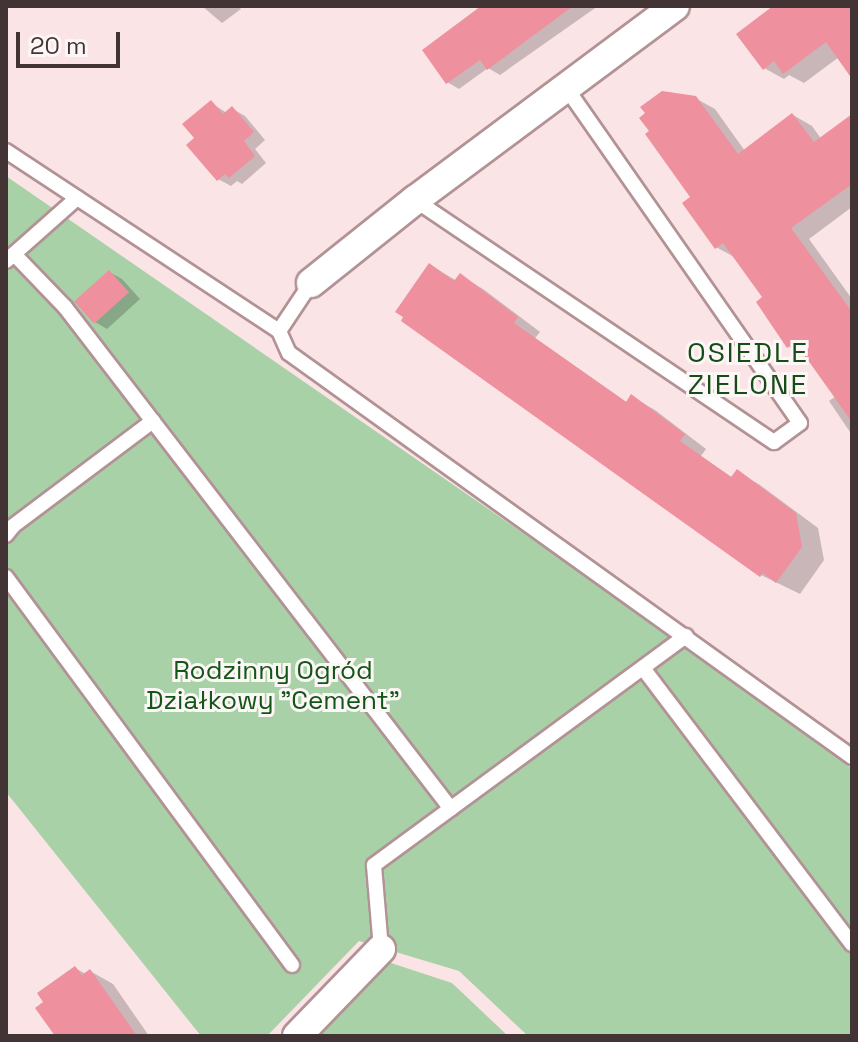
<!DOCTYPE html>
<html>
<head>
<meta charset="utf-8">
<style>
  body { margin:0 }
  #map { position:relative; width:858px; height:1042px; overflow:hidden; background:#fbe4e6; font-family:"Space Grotesk",sans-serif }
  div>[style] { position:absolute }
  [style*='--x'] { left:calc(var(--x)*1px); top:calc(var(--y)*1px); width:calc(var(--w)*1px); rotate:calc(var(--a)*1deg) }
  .green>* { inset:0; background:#a9d1a8 }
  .shadow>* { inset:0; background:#0003 }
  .building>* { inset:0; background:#ef909e; transform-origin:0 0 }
  .roads { filter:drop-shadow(2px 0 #b39295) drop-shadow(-2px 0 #b39295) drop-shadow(0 2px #b39295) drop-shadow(0 -2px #b39295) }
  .lane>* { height:14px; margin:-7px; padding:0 7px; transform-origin:7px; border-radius:7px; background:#fff }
  .street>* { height:28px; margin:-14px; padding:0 14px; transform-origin:14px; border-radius:14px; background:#fff }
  span { translate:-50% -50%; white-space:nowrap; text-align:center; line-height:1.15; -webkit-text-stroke:6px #fdf6f6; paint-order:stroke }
  .park-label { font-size:26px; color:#125617 }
  .neighbourhood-label { font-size:28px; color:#154c18; letter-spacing:2px }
  .frame { position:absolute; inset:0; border:8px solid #423435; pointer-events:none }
  .scale { position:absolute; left:16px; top:32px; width:104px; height:36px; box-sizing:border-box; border:4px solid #423435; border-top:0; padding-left:10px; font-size:24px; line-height:28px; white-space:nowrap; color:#423435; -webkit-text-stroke:6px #fdf6f6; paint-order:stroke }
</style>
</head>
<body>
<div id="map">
  <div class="green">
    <i style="clip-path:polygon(6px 176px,797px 722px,852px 769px,852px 1036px,528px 1036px,459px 971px,359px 941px,267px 1036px,201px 1036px,6px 792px)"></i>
    <i style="clip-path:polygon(385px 961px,452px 983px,508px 1036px,313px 1036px)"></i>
  </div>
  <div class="shadow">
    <i style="clip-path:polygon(202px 6px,238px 6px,241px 9px,222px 23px)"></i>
    <i style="clip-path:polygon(482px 6px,598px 6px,500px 75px,488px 68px,459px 89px,447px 82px)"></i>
    <i style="clip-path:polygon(777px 6px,852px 6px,852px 75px,839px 57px,804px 83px,789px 75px,784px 79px,764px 68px)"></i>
    <i style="clip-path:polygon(695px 98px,715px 109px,745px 151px,793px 115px,812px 126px,822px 140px,852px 117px,852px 207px,809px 239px,852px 299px,852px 435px,829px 401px,836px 396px,809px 359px,789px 347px,765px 297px,736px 258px,716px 247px,693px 198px,641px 118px)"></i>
    <i style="clip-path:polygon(211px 103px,227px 113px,233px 109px,245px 116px,265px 140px,255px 149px,266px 163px,242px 184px,237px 181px,231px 186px,218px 179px,197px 138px)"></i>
    <i style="clip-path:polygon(430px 265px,457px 281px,461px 276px,483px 289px,540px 332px,535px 338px,628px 403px,632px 397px,655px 410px,706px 449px,701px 456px,733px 478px,738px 472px,760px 485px,818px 528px,824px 560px,800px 594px,761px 575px)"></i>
    <i style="clip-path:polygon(109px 272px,122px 279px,140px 299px,107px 329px,95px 322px)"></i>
    <i style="clip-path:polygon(75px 968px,86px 974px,90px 971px,113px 984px,149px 1036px,57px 1036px)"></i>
  </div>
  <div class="building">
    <i style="clip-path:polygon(481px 6px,573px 6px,487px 70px,480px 60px,446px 84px,422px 50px)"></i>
    <i style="clip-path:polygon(773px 6px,852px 6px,852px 79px,826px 42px,783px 74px,774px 61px,763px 70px,736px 34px)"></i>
    <i style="clip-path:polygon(662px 91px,696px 96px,738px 154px,792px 113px,814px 142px,852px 114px,852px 184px,791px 228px,852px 312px,852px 422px,795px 342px,787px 348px,756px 302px,762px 297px,723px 243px,715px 249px,682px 203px,690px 197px,645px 134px,649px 131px,639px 118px,645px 113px,640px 107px)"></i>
    <i style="clip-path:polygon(211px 100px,223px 114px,232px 106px,254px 132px,244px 141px,255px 156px,229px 178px,225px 174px,217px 181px,186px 145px,194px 138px,182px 124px)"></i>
    <i style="clip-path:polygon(429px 263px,454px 281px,460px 273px,518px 317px,514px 323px,626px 402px,631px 394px,685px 434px,680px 441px,731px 477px,737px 469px,796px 513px,802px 547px,776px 583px,763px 573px,760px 577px,401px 321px,403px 317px,395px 312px)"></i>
    <i style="left:109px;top:270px;width:30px;height:47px;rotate:48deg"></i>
    <i style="clip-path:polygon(75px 966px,82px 975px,90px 969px,137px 1036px,55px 1036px,35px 1008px,43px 1002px,37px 993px)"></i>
  </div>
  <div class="roads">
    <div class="lane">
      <i style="--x:6;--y:151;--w:327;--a:33.4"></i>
      <i style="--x:279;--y:331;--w:58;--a:-56.3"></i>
      <i style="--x:415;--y:200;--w:433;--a:34"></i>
      <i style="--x:774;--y:442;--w:32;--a:-36"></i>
      <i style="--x:800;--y:423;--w:409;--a:-124.9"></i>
      <i style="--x:14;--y:254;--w:74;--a:46.1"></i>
      <i style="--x:65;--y:307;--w:633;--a:52.44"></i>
      <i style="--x:6;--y:261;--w:95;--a:-41.6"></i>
      <i style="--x:279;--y:331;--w:24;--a:66"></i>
      <i style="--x:289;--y:353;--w:693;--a:35.66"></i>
      <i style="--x:6;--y:535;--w:11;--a:-52"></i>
      <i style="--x:13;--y:526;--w:175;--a:-36.9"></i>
      <i style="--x:6;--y:577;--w:482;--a:53.6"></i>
      <i style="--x:643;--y:668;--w:346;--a:52.9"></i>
      <i style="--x:381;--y:949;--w:84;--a:-94.8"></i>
      <i style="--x:374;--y:865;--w:387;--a:-36.3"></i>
    </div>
    <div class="street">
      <i style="--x:311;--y:283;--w:133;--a:-38.6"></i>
      <i style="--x:415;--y:200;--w:324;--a:-36.7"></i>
      <i style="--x:297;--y:1036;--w:121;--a:-46"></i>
    </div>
  </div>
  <div class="park-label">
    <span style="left:273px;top:686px">Rodzinny Ogród<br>Działkowy "Cement"</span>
  </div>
  <div class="neighbourhood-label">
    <span style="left:748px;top:368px">OSIEDLE<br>ZIELONE</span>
  </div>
  <div class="frame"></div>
  <div class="scale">20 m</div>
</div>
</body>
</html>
